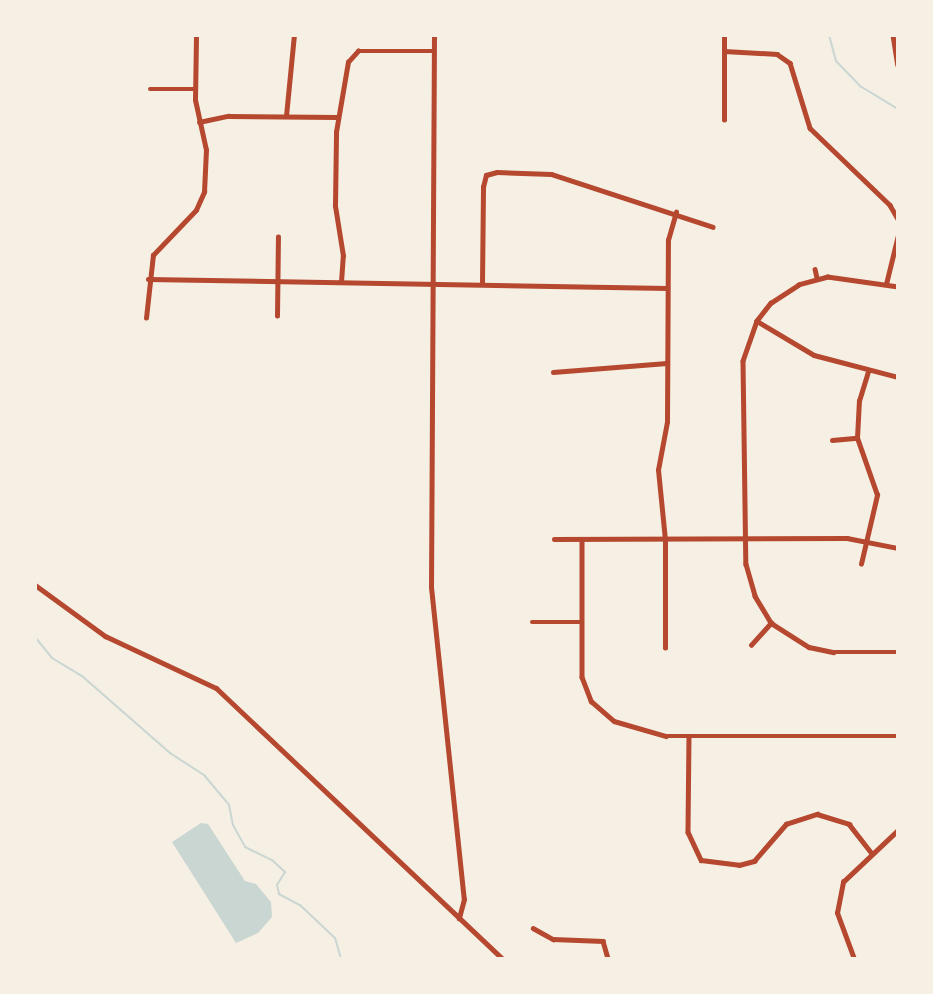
<!DOCTYPE html>
<html>
<head>
<meta charset="utf-8">
<style>
  body { margin:0 }
  #map { position:relative; width:933px; height:994px; overflow:hidden; background:#f6efe4; font-family:"Varela Round",sans-serif }
  div>[style] { position:absolute }
  [style*='--x'] { left:calc(var(--x)*1px); top:calc(var(--y)*1px); width:calc(var(--w)*1px); rotate:calc(var(--a)*1deg) }
  .water>* { inset:0; background:#c9d6d2 }
  .stream>* { height:2px; margin:-1px; padding:0 1px; transform-origin:1px; border-radius:1px; background:#c9d6d2 }
  .minor>* { height:4.5px; margin:-2.25px; padding:0 2.25px; transform-origin:2.25px; border-radius:2.25px; background:#b5482f }
  .tertiary>* { height:5px; margin:-2.5px; padding:0 2.5px; transform-origin:2.5px; border-radius:2.5px; background:#b5482f }
  span { translate:-50% -50%; white-space:nowrap; text-align:center; line-height:1.15; -webkit-text-stroke:5px #f6efe4; paint-order:stroke }
  .frame { position:absolute; inset:0; border:37px solid #f6efe4; pointer-events:none }
</style>
</head>
<body>
<div id="map">
  <div class="water">
    <i style="clip-path:polygon(201px 823px,208px 824px,245px 881px,256px 884px,271px 902px,272px 917px,258px 933px,236px 943px,172px 842px)"></i>
  </div>
  <div class="stream">
    <i style="--x:829;--y:35;--w:27;--a:75"></i>
    <i style="--x:836;--y:61;--w:35;--a:46"></i>
    <i style="--x:860;--y:86;--w:44;--a:31.2"></i>
    <i style="--x:35;--y:637;--w:27;--a:51"></i>
    <i style="--x:52;--y:658;--w:35;--a:31"></i>
    <i style="--x:82;--y:676;--w:117;--a:41.2"></i>
    <i style="--x:170;--y:753;--w:40;--a:32.9"></i>
    <i style="--x:204;--y:775;--w:39;--a:50"></i>
    <i style="--x:229;--y:805;--w:20;--a:79"></i>
    <i style="--x:233;--y:825;--w:25;--a:61"></i>
    <i style="--x:245;--y:847;--w:30;--a:26"></i>
    <i style="--x:272;--y:860;--w:18;--a:43"></i>
    <i style="--x:285;--y:872;--w:15;--a:122"></i>
    <i style="--x:277;--y:885;--w:9;--a:77"></i>
    <i style="--x:279;--y:894;--w:24;--a:28"></i>
    <i style="--x:300;--y:905;--w:48;--a:43.3"></i>
    <i style="--x:335;--y:938;--w:22;--a:74"></i>
  </div>
  <div class="minor">
    <i style="--x:893;--y:35;--w:30;--a:81"></i>
    <i style="--x:724;--y:51;--w:53;--a:3.2"></i>
    <i style="--x:777;--y:54;--w:16;--a:35"></i>
    <i style="--x:790;--y:63;--w:68;--a:72.9"></i>
    <i style="--x:810;--y:128;--w:111;--a:43.9"></i>
    <i style="--x:890;--y:205;--w:16;--a:60"></i>
    <i style="--x:150;--y:89;--w:45;--a:0"></i>
    <i style="--x:286;--y:116;--w:81;--a:-84.4"></i>
    <i style="--x:724;--y:120;--w:85;--a:-90"></i>
    <i style="--x:199;--y:122;--w:30;--a:-12"></i>
    <i style="--x:228;--y:116;--w:109;--a:0.5"></i>
    <i style="--x:815;--y:269;--w:9;--a:77"></i>
    <i style="--x:148;--y:279;--w:519;--a:0.99"></i>
    <i style="--x:341;--y:282;--w:26;--a:-86"></i>
    <i style="--x:343;--y:256;--w:51;--a:-99.1"></i>
    <i style="--x:335;--y:206;--w:74;--a:-89.2"></i>
    <i style="--x:336;--y:132;--w:71;--a:-80.3"></i>
    <i style="--x:348;--y:62;--w:15;--a:-48"></i>
    <i style="--x:358;--y:51;--w:76;--a:0"></i>
    <i style="--x:482;--y:284;--w:97;--a:-89.4"></i>
    <i style="--x:483;--y:187;--w:12;--a:-76"></i>
    <i style="--x:486;--y:175;--w:11;--a:-15"></i>
    <i style="--x:497;--y:172;--w:54;--a:2.1"></i>
    <i style="--x:551;--y:174;--w:170;--a:18.1"></i>
    <i style="--x:886;--y:284;--w:50;--a:-76.2"></i>
    <i style="--x:898;--y:287;--w:71;--a:-171.9"></i>
    <i style="--x:828;--y:277;--w:30;--a:165"></i>
    <i style="--x:799;--y:285;--w:33;--a:147"></i>
    <i style="--x:771;--y:303;--w:23;--a:128"></i>
    <i style="--x:757;--y:321;--w:42;--a:109.3"></i>
    <i style="--x:743;--y:361;--w:203;--a:89.2"></i>
    <i style="--x:746;--y:564;--w:33;--a:74"></i>
    <i style="--x:755;--y:596;--w:31;--a:59"></i>
    <i style="--x:771;--y:623;--w:45;--a:32.3"></i>
    <i style="--x:809;--y:647;--w:25;--a:12"></i>
    <i style="--x:833;--y:652;--w:65;--a:0"></i>
    <i style="--x:277;--y:316;--w:79;--a:-89.3"></i>
    <i style="--x:146;--y:318;--w:63;--a:-83.7"></i>
    <i style="--x:153;--y:255;--w:62;--a:-46.3"></i>
    <i style="--x:196;--y:210;--w:20;--a:-66"></i>
    <i style="--x:204;--y:192;--w:42;--a:-87.3"></i>
    <i style="--x:206;--y:150;--w:51;--a:-102.4"></i>
    <i style="--x:195;--y:100;--w:65;--a:-89.1"></i>
    <i style="--x:757;--y:321;--w:66;--a:30.8"></i>
    <i style="--x:814;--y:355;--w:87;--a:14.7"></i>
    <i style="--x:553;--y:372;--w:114;--a:-4.5"></i>
    <i style="--x:832;--y:440;--w:25;--a:-5"></i>
    <i style="--x:554;--y:539;--w:293;--a:-0.2"></i>
    <i style="--x:847;--y:538;--w:52;--a:11.1"></i>
    <i style="--x:582;--y:539;--w:138;--a:90"></i>
    <i style="--x:582;--y:677;--w:26;--a:69"></i>
    <i style="--x:591;--y:701;--w:30;--a:41"></i>
    <i style="--x:614;--y:721;--w:54;--a:16.1"></i>
    <i style="--x:666;--y:736;--w:232;--a:0"></i>
    <i style="--x:861;--y:564;--w:71;--a:-76.9"></i>
    <i style="--x:877;--y:495;--w:60;--a:-109.3"></i>
    <i style="--x:857;--y:438;--w:37;--a:-87"></i>
    <i style="--x:859;--y:401;--w:31;--a:-73"></i>
    <i style="--x:532;--y:622;--w:49;--a:0"></i>
    <i style="--x:751;--y:645;--w:30;--a:-48"></i>
    <i style="--x:665;--y:648;--w:108;--a:-90"></i>
    <i style="--x:665;--y:540;--w:70;--a:-95.7"></i>
    <i style="--x:658;--y:470;--w:49;--a:-79.4"></i>
    <i style="--x:667;--y:422;--w:182;--a:-89.7"></i>
    <i style="--x:668;--y:240;--w:29;--a:-74"></i>
    <i style="--x:689;--y:736;--w:96;--a:90.6"></i>
    <i style="--x:688;--y:832;--w:31;--a:65"></i>
    <i style="--x:701;--y:860;--w:38;--a:7"></i>
    <i style="--x:739;--y:865;--w:16;--a:-15"></i>
    <i style="--x:754;--y:861;--w:49;--a:-49.1"></i>
    <i style="--x:786;--y:824;--w:33;--a:-18"></i>
    <i style="--x:817;--y:814;--w:34;--a:17"></i>
    <i style="--x:849;--y:824;--w:37;--a:52"></i>
    <i style="--x:533;--y:928;--w:23;--a:29"></i>
    <i style="--x:553;--y:939;--w:50;--a:2.3"></i>
    <i style="--x:603;--y:941;--w:19;--a:74"></i>
    <i style="--x:854;--y:959;--w:49;--a:-110.3"></i>
    <i style="--x:837;--y:913;--w:32;--a:-79"></i>
    <i style="--x:843;--y:882;--w:76;--a:-43.4"></i>
  </div>
  <div class="tertiary">
    <i style="--x:434;--y:35;--w:552;--a:90.31"></i>
    <i style="--x:431;--y:587;--w:314;--a:84"></i>
    <i style="--x:464;--y:899;--w:20;--a:105"></i>
    <i style="--x:35;--y:585;--w:87;--a:36.1"></i>
    <i style="--x:105;--y:636;--w:123;--a:25.1"></i>
    <i style="--x:216;--y:688;--w:395;--a:43.4"></i>
  </div>
  <div class="frame"></div>
</div>
</body>
</html>
